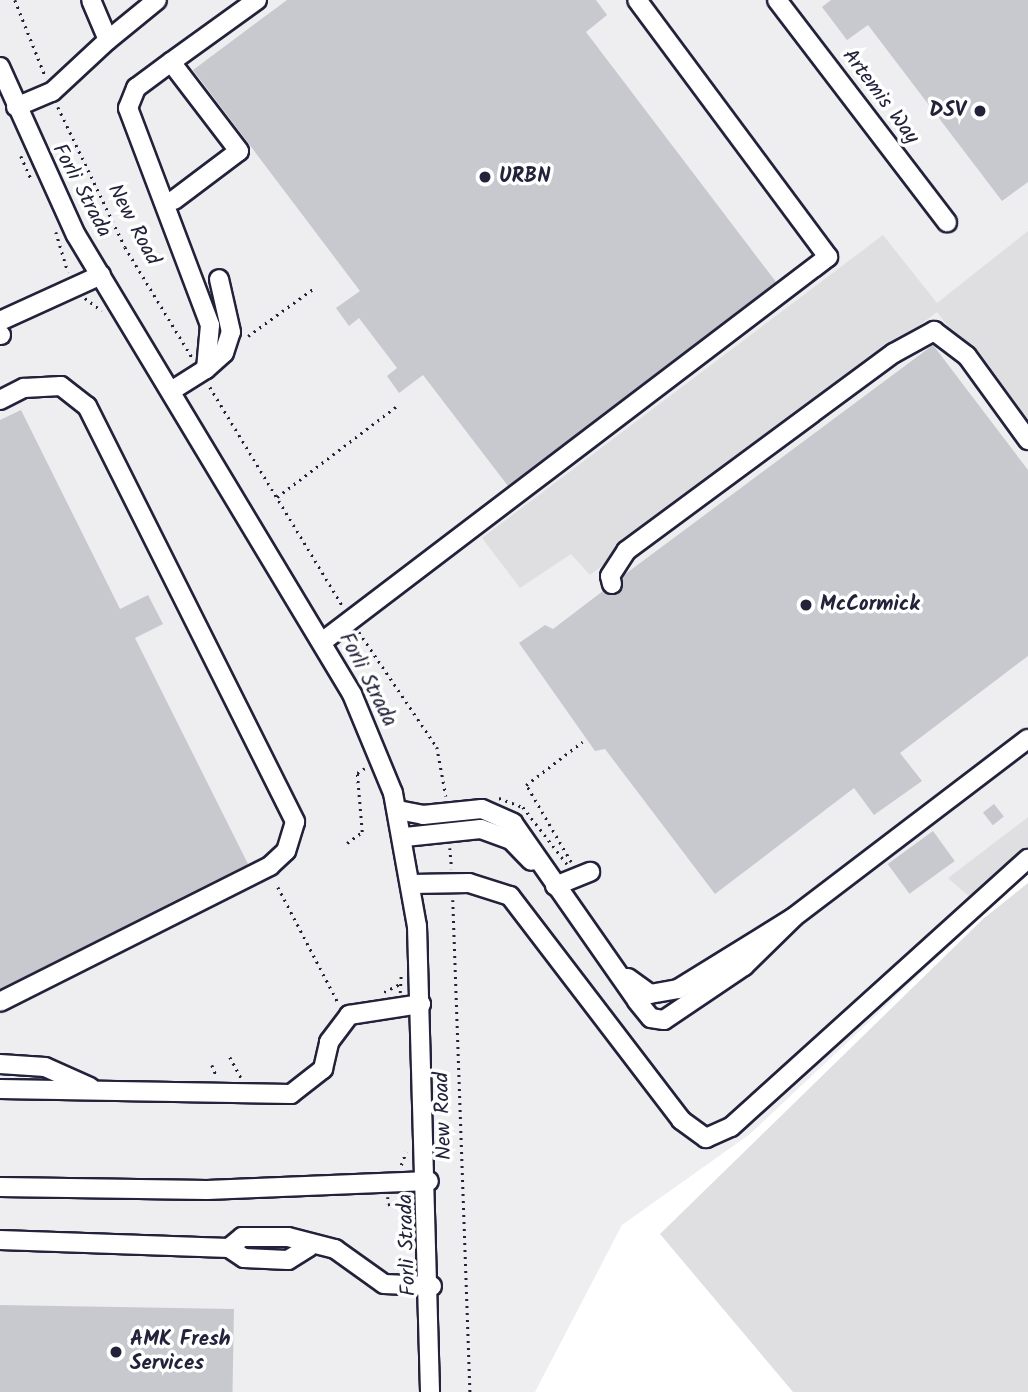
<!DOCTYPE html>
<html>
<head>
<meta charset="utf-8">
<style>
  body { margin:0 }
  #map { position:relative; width:1028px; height:1392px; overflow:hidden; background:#fff; font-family:Kalam,sans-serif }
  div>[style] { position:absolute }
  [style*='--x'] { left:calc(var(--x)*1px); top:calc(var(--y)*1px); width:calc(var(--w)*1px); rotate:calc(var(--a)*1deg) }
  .built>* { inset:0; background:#eeeef1 }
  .green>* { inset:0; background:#dfdfe2 }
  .building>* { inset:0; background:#c8c8cf; transform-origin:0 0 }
  .path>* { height:2.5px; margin-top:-1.25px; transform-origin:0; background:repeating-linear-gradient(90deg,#22223b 0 2px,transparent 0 7px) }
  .roads { filter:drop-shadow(2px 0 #22223b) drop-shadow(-2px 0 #22223b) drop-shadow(0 2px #22223b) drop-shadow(0 -2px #22223b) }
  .minor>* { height:18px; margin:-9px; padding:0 9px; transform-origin:9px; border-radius:9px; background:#fff }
  .dots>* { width:19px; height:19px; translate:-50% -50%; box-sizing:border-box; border:4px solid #fff; border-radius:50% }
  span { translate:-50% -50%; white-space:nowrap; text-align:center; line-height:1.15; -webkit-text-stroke:7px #fff; paint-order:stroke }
  .street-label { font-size:21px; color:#22223b }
  .poi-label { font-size:21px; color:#22223b; font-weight:700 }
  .right { translate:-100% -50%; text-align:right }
  .left { translate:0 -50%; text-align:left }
</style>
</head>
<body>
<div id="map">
  <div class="built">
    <i style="clip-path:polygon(0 0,1028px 0,1028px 872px,750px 1134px,622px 1225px,535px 1392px,0 1392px)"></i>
  </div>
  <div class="green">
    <i style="clip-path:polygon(1028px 231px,1028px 432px,937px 312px,590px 575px,571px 554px,520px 588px,482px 538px,883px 235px,937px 303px)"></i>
    <i style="clip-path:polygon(1028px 817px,1028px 855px,973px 900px,948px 878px)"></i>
    <i style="clip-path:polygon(1028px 883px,1028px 1392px,793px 1392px,660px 1234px,983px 919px)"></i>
  </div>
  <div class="building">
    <i style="clip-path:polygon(287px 0,596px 0,607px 15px,586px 32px,776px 282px,508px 486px,423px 375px,399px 393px,387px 376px,397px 368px,359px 318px,349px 326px,336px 308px,360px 291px,193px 70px)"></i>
    <i style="clip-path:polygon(831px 0,1028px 0,1028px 182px,1002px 201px,868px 25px,847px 40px,822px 7px)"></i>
    <i style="clip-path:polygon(933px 345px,1028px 470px,1028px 656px,900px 753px,922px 781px,874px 815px,854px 788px,715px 894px,605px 749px,595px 751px,519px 643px,545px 625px,553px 629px,603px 591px,619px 593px,624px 575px)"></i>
    <i style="clip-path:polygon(21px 410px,120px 609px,148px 595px,163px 624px,135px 638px,248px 864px,0 989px,0 420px)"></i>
    <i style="left:994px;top:804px;width:16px;height:14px;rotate:52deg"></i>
    <i style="left:933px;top:831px;width:37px;height:56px;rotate:54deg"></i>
    <i style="left:0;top:1305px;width:234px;height:87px;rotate:1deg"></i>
  </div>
  <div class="path">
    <i style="--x:15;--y:0;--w:84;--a:68.3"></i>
    <i style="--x:58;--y:107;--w:155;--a:64.4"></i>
    <i style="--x:125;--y:247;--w:129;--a:58.7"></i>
    <i style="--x:21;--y:156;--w:24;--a:66"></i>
    <i style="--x:56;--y:232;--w:42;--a:73.3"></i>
    <i style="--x:85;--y:298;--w:21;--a:37"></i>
    <i style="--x:248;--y:336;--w:80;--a:-35.9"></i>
    <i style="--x:210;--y:387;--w:255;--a:58.8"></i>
    <i style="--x:277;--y:497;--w:151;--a:-37.2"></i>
    <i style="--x:359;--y:632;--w:139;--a:55.9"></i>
    <i style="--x:437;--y:747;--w:50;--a:79.6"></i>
    <i style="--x:499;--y:798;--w:26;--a:21"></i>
    <i style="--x:523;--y:807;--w:72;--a:52.3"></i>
    <i style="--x:347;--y:843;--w:19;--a:-36"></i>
    <i style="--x:362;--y:832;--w:59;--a:-94.8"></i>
    <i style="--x:357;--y:773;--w:9;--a:-32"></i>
    <i style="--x:450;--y:848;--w:21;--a:85"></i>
    <i style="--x:571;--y:862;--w:89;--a:-120.3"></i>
    <i style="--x:526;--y:785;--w:71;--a:-37.5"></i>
    <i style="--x:278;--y:887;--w:132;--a:62.5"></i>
    <i style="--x:453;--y:900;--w:492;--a:88"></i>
    <i style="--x:384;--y:992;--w:18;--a:-27"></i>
    <i style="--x:400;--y:993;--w:18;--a:-87"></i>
    <i style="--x:230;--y:1057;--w:24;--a:62"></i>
    <i style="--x:212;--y:1065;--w:11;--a:68"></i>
    <i style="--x:401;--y:1165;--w:14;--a:-69"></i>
    <i style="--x:388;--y:1197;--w:7;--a:90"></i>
    <i style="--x:388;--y:1204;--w:21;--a:17"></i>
  </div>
  <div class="roads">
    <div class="minor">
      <i style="--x:777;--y:0;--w:280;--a:52.6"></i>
      <i style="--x:108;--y:40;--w:63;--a:-39.2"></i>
      <i style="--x:0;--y:67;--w:184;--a:65.7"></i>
      <i style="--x:76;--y:235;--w:536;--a:58.98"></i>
      <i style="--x:352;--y:694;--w:107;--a:67.5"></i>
      <i style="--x:393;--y:793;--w:135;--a:79.8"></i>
      <i style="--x:417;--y:926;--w:466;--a:88.4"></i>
      <i style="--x:16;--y:107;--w:39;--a:-23"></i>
      <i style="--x:52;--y:92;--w:76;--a:-42.9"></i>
      <i style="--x:108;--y:40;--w:43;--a:-113"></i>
      <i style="--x:174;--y:200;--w:81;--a:-37"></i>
      <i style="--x:239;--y:151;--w:112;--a:-127.4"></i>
      <i style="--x:171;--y:62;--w:106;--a:-35.8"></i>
      <i style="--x:0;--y:321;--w:111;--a:-24.5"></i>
      <i style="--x:0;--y:335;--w:1;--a:0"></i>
      <i style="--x:206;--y:369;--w:24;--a:-42"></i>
      <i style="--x:224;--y:353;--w:22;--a:-72"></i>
      <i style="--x:231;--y:332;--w:54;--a:-102.8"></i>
      <i style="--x:171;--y:391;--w:41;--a:-32.2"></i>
      <i style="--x:206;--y:369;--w:44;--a:-84.8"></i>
      <i style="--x:210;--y:325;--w:232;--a:-110.7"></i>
      <i style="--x:128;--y:108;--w:22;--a:-68"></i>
      <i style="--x:136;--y:88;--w:44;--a:-36.6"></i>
      <i style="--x:0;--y:400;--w:27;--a:-27"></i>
      <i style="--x:24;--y:388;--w:37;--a:-3"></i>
      <i style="--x:61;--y:386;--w:33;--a:38"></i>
      <i style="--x:87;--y:406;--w:465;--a:63.4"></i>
      <i style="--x:295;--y:822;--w:30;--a:107"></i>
      <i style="--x:286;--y:851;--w:22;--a:137"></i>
      <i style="--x:270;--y:866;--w:302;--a:153.3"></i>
      <i style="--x:612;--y:584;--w:8;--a:-104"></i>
      <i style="--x:610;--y:576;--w:30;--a:-57"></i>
      <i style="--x:626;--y:551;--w:333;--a:-36.5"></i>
      <i style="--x:894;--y:353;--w:46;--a:-28.8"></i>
      <i style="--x:934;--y:331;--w:41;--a:37.1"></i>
      <i style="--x:967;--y:356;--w:104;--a:54"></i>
      <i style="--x:322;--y:642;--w:636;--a:-37.27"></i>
      <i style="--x:828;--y:257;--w:320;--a:-126.6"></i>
      <i style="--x:398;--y:810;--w:25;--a:11"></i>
      <i style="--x:423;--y:815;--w:59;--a:-5.8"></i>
      <i style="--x:482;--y:809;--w:34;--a:24"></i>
      <i style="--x:513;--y:823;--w:217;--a:55.1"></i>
      <i style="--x:637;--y:1001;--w:22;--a:51"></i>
      <i style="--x:651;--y:1018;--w:13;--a:9"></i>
      <i style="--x:664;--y:1020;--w:97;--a:-34"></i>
      <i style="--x:744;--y:966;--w:70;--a:-44.4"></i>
      <i style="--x:794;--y:917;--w:294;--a:-37.3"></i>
      <i style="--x:405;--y:837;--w:76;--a:-6"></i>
      <i style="--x:481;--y:829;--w:32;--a:20"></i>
      <i style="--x:511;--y:840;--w:29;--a:46"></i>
      <i style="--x:412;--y:884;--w:57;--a:-1"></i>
      <i style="--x:469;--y:883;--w:43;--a:17.6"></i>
      <i style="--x:510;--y:896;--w:282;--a:52.6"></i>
      <i style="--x:681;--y:1120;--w:31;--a:36"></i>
      <i style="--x:706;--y:1138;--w:27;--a:-24"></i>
      <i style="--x:731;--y:1127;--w:400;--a:-42.1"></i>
      <i style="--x:555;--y:886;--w:38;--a:-22"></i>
      <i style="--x:628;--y:978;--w:27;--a:36"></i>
      <i style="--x:650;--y:994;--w:28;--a:-10"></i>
      <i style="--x:678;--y:989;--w:133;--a:-31.8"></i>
      <i style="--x:0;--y:1064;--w:45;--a:3.8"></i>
      <i style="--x:45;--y:1067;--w:49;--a:24"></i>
      <i style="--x:0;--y:1089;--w:291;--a:1"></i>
      <i style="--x:291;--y:1094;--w:41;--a:-38"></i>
      <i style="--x:323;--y:1069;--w:28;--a:-77"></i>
      <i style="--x:329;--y:1042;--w:34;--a:-53"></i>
      <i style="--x:349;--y:1015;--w:73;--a:-8.7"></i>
      <i style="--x:0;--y:1187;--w:207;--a:0.8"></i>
      <i style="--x:207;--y:1190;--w:222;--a:-2.3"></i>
      <i style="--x:0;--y:1240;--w:229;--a:2"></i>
      <i style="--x:229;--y:1248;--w:17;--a:-40"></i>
      <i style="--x:242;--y:1237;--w:46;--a:0"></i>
      <i style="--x:288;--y:1237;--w:49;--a:14.3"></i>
      <i style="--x:335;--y:1249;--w:60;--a:35.5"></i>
      <i style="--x:384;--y:1284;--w:48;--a:2.4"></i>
      <i style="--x:229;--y:1248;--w:18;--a:34"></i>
      <i style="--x:244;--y:1258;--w:44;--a:2.6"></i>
      <i style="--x:288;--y:1260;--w:25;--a:-32"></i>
    </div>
  </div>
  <div class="dots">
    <i style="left:980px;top:111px;background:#22223b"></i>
    <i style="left:485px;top:177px;background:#22223b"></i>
    <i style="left:806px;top:605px;background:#22223b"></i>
    <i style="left:116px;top:1352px;background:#22223b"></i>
  </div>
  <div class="street-label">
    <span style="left:880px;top:97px;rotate:53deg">Artemis Way</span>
    <span style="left:81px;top:191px;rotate:62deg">Forli Strada</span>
    <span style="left:133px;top:225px;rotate:62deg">New Road</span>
    <span style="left:367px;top:680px;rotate:63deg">Forli Strada</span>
    <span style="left:444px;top:1116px;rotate:-92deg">New Road</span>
    <span style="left:408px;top:1245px;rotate:-92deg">Forli Strada</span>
  </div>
  <div class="poi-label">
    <span class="right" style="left:966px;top:111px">DSV</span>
    <span class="left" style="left:499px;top:177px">URBN</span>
    <span class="left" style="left:820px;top:605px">McCormick</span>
    <span class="left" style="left:130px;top:1352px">AMK Fresh<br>Services</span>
  </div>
</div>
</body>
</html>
